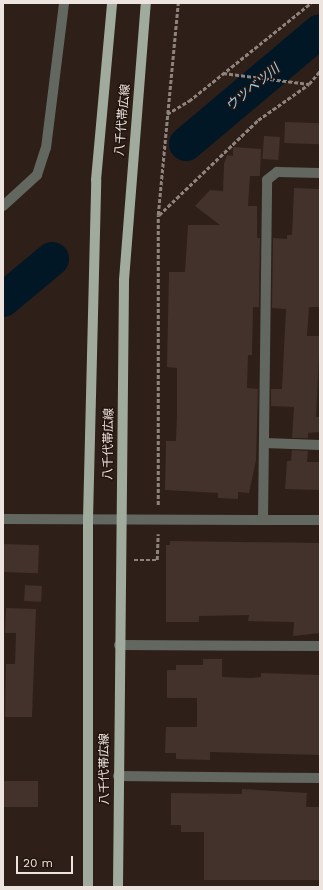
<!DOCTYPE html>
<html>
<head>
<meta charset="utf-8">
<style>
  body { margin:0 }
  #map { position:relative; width:323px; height:890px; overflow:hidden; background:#2e1f18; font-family:"Work Sans","Noto Sans JP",sans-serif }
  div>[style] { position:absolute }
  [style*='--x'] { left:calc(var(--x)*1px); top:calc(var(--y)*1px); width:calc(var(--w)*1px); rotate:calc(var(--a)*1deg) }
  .river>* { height:34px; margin:-17px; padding:0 17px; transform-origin:17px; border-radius:17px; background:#011725 }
  .building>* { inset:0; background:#43322b; transform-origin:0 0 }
  .path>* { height:2.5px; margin-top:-1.25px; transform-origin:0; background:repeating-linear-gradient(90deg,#8f837d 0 4px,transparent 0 6px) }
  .minor>* { height:10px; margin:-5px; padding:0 5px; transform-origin:5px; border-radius:5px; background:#626760 }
  .major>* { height:10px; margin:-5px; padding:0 5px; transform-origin:5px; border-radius:5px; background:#a1ab9d }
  span { translate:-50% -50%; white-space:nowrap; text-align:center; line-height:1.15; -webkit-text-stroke:3px #24160f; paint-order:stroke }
  .street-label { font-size:12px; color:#eee4df }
  .water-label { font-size:13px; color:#9bd3fb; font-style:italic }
  .frame { position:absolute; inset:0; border:4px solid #eee4df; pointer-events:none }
  .scale { position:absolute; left:16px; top:856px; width:57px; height:18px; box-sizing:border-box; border:2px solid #eee4df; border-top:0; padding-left:5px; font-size:12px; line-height:14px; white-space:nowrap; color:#eee4df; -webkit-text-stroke:3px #24160f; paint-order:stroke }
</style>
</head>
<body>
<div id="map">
  <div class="river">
    <i style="--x:186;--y:144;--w:175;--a:-40.1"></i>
    <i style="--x:3;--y:300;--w:64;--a:-39.9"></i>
  </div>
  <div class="building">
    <i style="left:285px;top:122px;width:35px;height:21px;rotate:2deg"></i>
    <i style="left:264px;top:136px;width:16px;height:23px;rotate:4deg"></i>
    <i style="clip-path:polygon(233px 147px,261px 149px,260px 176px,250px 176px,248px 206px,257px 206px,257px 238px,260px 238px,259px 307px,253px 307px,252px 355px,248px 355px,247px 388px,258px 389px,256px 460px,249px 493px,238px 492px,238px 499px,218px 498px,218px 493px,165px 490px,166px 441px,176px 441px,177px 417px,177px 368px,167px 367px,169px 272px,185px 272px,188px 225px,220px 225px,195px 206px,210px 190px,223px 191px,224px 164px,227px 155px,233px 156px)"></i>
    <i style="clip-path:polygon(294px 188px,320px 189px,320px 307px,309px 307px,307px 336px,320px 336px,316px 417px,320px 417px,320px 432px,308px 433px,308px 438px,292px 438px,294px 407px,271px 406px,271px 389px,282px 389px,286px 309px,272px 308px,273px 238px,287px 239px,287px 235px,292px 235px)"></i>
    <i style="clip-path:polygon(292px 450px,308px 451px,307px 462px,320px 462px,319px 490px,285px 489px,287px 461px,291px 461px)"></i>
    <i style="clip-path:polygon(170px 541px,320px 543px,320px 633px,293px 636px,294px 622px,248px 621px,249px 615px,199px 616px,199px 622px,166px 622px,166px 545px,170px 545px)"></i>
    <i style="left:3px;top:544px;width:36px;height:28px;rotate:2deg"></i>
    <i style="left:25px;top:585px;width:17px;height:16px;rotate:3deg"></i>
    <i style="clip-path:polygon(6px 608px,36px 609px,32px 717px,5px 717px,6px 664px,15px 664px,16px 633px,5px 633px)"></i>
    <i style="clip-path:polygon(203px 659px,222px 659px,222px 677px,251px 678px,261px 677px,261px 673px,320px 675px,320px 755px,210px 752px,210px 760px,176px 759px,176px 753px,165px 753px,166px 727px,197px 727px,197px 698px,167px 698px,167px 670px,176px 670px,176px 665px,203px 665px)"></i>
    <i style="left:3px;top:781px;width:35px;height:26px"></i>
    <i style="clip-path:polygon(242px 789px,307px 793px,306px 807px,320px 807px,320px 880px,204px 880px,204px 832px,181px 832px,181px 825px,171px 825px,171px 793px,242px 794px)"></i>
  </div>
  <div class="path">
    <i style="--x:223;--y:73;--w:87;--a:7.3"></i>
    <i style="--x:167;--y:114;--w:26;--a:-31"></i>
    <i style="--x:189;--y:101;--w:156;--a:-38.8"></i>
    <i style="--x:159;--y:215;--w:137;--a:-43.8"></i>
    <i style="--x:258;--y:120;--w:62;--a:-35.2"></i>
    <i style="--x:309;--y:84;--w:17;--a:-50"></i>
    <i style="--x:158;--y:505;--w:290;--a:-90"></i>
    <i style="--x:158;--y:215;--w:213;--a:-84.6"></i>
    <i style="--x:134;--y:560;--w:23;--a:0"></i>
    <i style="--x:157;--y:560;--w:26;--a:-88"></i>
  </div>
  <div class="minor">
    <i style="--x:3;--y:206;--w:46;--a:-42.4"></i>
    <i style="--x:37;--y:175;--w:28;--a:-72"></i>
    <i style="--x:46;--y:148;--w:146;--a:-82.9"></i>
    <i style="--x:264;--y:443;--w:56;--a:2"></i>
    <i style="--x:3;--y:519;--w:317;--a:0.2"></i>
    <i style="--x:263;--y:519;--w:339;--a:-89.3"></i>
    <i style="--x:267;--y:180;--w:13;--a:-39"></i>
    <i style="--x:277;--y:172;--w:43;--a:1.3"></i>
    <i style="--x:119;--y:645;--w:201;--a:0.3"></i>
    <i style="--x:118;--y:776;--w:202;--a:0.6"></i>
  </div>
  <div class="major">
    <i style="--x:88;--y:887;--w:368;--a:-90"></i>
    <i style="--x:88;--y:519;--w:339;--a:-88.6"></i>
    <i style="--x:96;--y:180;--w:178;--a:-84.8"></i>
    <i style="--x:118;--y:887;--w:607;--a:-89.43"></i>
    <i style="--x:124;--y:280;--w:278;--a:-85.5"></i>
  </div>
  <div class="street-label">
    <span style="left:123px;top:120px;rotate:-85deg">八千代帯広線</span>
    <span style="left:109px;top:444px;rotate:-89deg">八千代帯広線</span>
    <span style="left:105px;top:769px;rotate:-90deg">八千代帯広線</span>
  </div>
  <div class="water-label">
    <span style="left:253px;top:88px;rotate:-40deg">ウツベツ川</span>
  </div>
  <div class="frame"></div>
  <div class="scale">20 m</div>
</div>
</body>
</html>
